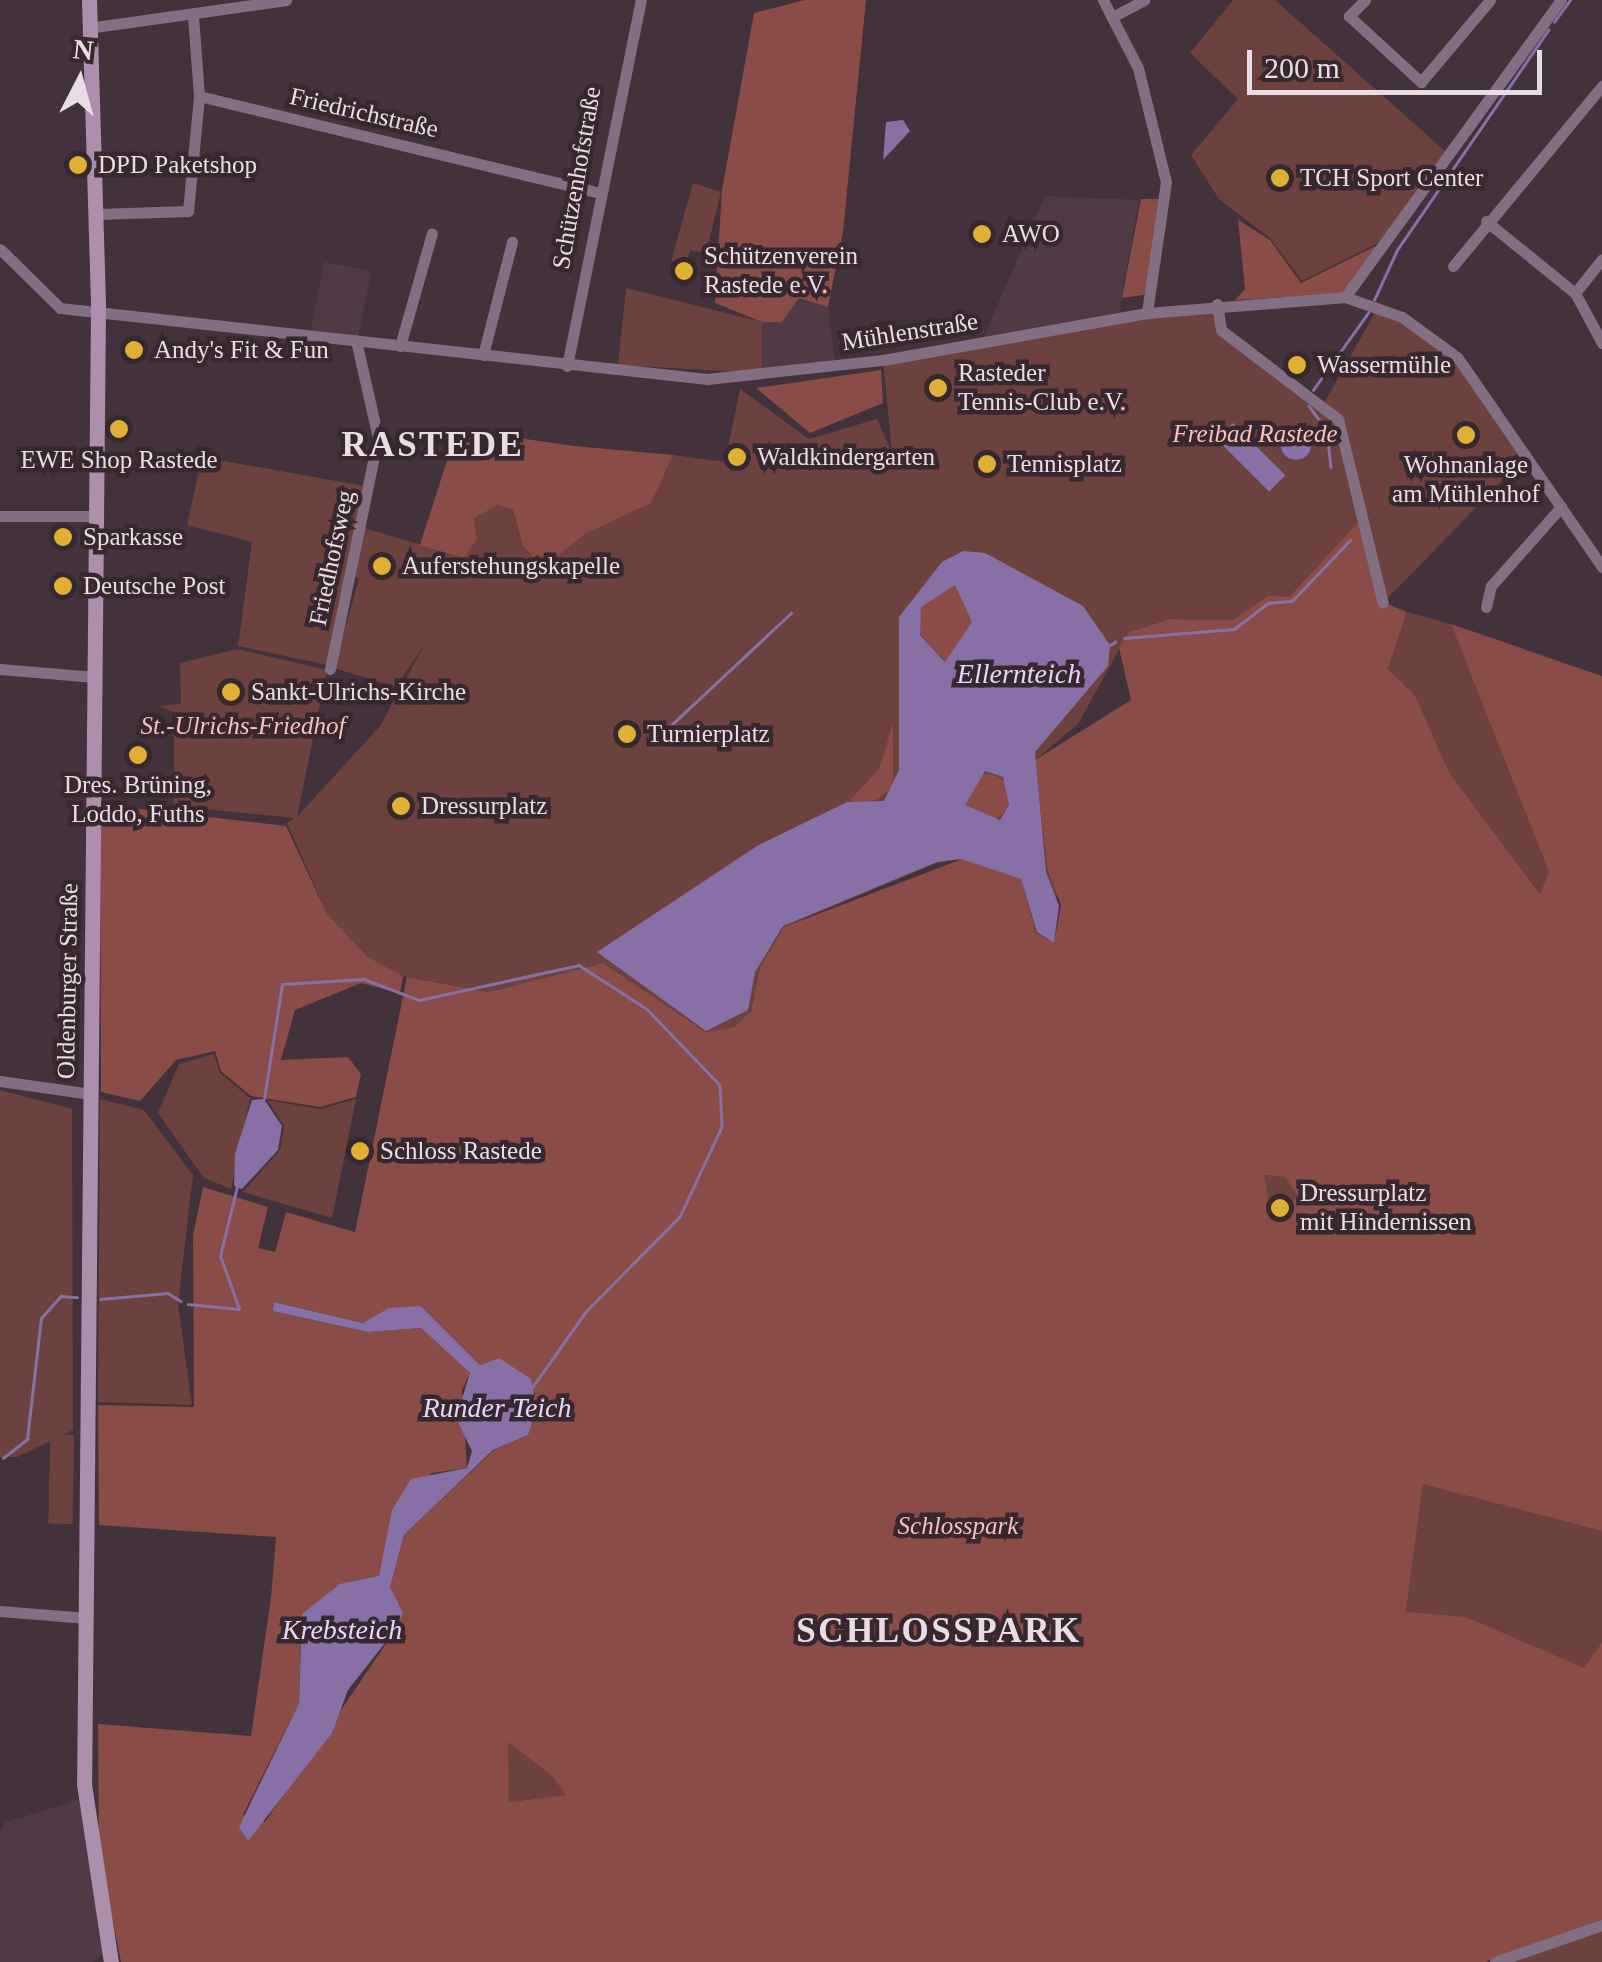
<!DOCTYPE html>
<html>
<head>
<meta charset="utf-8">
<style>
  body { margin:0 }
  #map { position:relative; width:1602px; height:1962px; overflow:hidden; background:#42323b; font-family:Georgia,serif }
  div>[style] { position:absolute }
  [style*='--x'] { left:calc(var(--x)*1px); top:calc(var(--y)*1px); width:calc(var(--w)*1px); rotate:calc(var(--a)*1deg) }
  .built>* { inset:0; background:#503a46; transform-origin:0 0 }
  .green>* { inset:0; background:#6d423e; transform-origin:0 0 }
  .forest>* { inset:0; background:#894c47 }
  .round { border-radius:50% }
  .water>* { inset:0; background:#8770a5; transform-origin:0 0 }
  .stream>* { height:2.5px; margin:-1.25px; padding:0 1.25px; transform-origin:1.25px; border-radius:1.25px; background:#8770a5 }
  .street>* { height:11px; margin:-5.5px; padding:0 5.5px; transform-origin:5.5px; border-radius:5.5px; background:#826f83 }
  .secondary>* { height:15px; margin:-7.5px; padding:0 7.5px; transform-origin:7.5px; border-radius:7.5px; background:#ac8ead }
  .dots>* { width:28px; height:28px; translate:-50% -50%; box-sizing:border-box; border:5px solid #372830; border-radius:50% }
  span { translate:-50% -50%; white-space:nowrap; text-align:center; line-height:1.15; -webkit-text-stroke:9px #372830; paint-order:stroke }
  .street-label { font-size:25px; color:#e7dde2 }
  .poi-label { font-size:25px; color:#e7dde2 }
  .left { translate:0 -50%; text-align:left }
  .park-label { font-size:25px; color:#fac0ba; font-style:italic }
  .water-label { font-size:28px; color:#e3d6f6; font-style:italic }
  .district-label { font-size:35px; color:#e7dde2; font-weight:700; letter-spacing:2.5px }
  .north { position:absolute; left:30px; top:30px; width:100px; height:100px; -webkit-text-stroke:8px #372830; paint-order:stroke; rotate:6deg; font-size:28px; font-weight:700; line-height:40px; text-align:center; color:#e7dde2 }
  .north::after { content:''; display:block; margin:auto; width:35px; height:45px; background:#e7dde2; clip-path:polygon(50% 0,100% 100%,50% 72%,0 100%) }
  .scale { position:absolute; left:1247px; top:50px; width:295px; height:45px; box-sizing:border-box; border:5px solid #e7dde2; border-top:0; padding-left:12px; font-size:30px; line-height:35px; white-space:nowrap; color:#e7dde2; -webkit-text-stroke:8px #372830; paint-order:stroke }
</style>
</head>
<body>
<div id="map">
  <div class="built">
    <i style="clip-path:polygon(1045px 196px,1139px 200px,1118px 318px,981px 343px)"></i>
    <i style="left:324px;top:262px;width:48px;height:75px;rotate:11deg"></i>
    <i style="clip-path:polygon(799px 298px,828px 307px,835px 361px,762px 373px,762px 322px,782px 321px)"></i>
    <i style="clip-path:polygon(85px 1798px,108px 1950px,93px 1962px,0 1962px,0 1832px,6px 1822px)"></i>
  </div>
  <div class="green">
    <i style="clip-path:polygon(1233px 0,1275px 0,1445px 151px,1380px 242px,1302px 281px,1270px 238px,1219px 199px,1191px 155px,1238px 99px,1190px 53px)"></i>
    <i style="clip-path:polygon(693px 183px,721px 192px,706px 253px,690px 250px,686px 264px,671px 261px)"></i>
    <i style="clip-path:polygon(626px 288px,762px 322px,762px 373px,618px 365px)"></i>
    <i style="clip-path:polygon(1216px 306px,1219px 330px,1323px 405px,1377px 309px,1402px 317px,1458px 358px,1527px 455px,1383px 603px,1362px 519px,1346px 473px,1360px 520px,1289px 597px,1268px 597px,1233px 620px,1170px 619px,1129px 632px,1078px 724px,1035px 760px,1059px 852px,1054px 943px,1036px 933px,1021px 879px,962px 859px,937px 863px,784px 927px,760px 967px,751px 1011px,734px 1027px,706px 1032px,603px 963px,488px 992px,403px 976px,368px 957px,327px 914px,287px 823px,294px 818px,174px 806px,174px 712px,157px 706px,181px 704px,180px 663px,237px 649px,327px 670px,297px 817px,380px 726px,426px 642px,396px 687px,334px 668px,359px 579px,352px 575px,328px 665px,238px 646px,252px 542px,187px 525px,202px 457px,370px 487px,364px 528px,463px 557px,477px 539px,474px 517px,498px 505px,513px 510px,523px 546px,543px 567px,585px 534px,650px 503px,673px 455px,725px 462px,740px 389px,809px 439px,877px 419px,892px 453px,883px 360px)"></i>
    <i style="clip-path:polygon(1407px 612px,1451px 624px,1550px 872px,1541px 895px,1449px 772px,1415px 695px,1388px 669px)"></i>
    <i style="clip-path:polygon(214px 1054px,220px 1073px,250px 1098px,231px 1189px,204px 1178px,158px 1113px,179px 1064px)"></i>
    <i style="clip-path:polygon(0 1090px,72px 1109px,73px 1430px,17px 1457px,0 1457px)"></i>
    <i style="clip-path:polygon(100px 1099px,144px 1110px,193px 1175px,178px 1304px,192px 1405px,98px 1402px)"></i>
    <i style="clip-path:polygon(356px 1099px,332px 1218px,243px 1192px,280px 1150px,284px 1126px,267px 1100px,320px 1109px)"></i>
    <i style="clip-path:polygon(1263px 1175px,1285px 1177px,1297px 1195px,1282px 1221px,1272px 1223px)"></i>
    <i style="left:74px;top:1435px;width:89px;height:24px;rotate:91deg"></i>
    <i style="clip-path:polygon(1423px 1483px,1602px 1531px,1602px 1642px,1585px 1669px,1406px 1613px)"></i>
    <i style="clip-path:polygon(507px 1741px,552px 1776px,567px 1795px,509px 1802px)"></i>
    <i style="clip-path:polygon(1602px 1929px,1602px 1962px,1510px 1962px)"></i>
  </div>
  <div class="forest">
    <i style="clip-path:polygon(805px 0,866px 0,843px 232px,828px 307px,799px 298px,782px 322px,762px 322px,715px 303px,722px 190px,754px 13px)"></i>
    <i style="clip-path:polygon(1141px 199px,1167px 199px,1166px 227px,1150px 294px,1122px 298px)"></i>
    <i style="clip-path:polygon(1238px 220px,1270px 240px,1301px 283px,1378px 245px,1344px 294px,1235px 300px,1245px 289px)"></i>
    <i style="clip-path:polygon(881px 370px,883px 403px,810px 433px,756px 388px)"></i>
    <i style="clip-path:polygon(457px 429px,574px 446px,673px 455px,651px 503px,585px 534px,543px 568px,523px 546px,513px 510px,498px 505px,474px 518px,477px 539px,464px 558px,420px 545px)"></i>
    <i style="clip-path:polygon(evenodd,1360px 520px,1383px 602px,1407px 612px,1388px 669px,1415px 695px,1449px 772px,1540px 894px,1549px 872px,1451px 624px,1602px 676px,1602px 1531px,1423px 1484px,1406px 1612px,1466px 1617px,1584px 1668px,1602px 1642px,1602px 1920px,1485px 1962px,121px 1962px,99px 1853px,98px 1724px,251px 1736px,271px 1598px,276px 1537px,99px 1525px,98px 1405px,194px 1407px,193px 1235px,203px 1187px,268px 1207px,258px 1248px,275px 1252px,286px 1212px,355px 1232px,407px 977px,488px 992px,603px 963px,706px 1032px,734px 1027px,751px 1011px,760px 967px,784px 927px,962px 859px,1021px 879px,1036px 933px,1054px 943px,1061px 905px,1048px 871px,1035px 760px,1131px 700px,1119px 648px,1129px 632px,1170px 619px,1233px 620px,1268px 596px,1289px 597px,1360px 520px,1264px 1175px,1285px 1177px,1297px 1195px,1282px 1220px,1272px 1222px,1264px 1175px,1360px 520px,275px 1302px,363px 1323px,421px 1306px,480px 1365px,499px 1358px,535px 1393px,528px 1435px,494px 1450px,404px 1535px,390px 1586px,379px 1575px,400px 1498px,432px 1473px,467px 1468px,462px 1390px,470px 1373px,421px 1328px,368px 1332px,274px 1311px,275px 1302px,1360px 520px,396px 1629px,265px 1822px,243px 1815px,299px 1703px,301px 1635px,396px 1629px,1360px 520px,508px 1742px,552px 1776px,566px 1795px,509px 1802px,508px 1742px)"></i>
    <i style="clip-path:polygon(955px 584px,972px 622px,946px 662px,920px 634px,920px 607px)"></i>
    <i style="clip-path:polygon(893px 723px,893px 788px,866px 806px,850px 800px,879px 769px)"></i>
    <i class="round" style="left:964px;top:774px;width:46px;height:46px"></i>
    <i style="clip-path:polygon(115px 806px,286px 826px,327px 914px,368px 957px,403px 976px,400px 993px,361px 983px,295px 1010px,281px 1060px,348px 1057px,361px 1074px,356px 1097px,320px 1107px,251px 1096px,221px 1071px,215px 1051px,176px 1060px,140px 1101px,101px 1092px,100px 816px)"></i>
  </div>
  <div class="water">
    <i style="clip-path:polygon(886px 122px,903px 120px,910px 131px,883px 160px)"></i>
    <i style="left:1233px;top:423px;width:74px;height:23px;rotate:45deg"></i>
    <i class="round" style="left:1281px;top:430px;width:30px;height:30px"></i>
    <i style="clip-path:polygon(evenodd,963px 551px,985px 553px,1083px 606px,1110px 645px,1108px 666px,1035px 752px,1046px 872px,1059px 906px,1054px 943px,1037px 932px,1021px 879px,961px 859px,937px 862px,783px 926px,755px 972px,748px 1010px,706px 1031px,597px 952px,757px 846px,847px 802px,884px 801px,899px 770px,899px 617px,942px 562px,963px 551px,955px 585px,972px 622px,945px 662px,920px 635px,921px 607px,955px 585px,963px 551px,985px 771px,1003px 777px,1009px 805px,1000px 820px,965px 805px,985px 771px)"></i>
    <i style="clip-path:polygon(264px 1099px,282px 1126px,278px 1150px,242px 1189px,234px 1186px,235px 1154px,252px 1100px)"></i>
    <i style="clip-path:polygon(274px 1302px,363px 1323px,389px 1308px,421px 1306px,480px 1365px,499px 1358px,531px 1379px,537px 1408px,528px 1435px,493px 1450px,404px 1535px,390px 1587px,403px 1613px,396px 1629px,348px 1690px,332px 1733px,248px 1841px,239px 1827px,299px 1703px,302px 1614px,340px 1584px,379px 1576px,392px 1510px,411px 1479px,467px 1468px,472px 1451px,456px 1418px,470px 1373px,421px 1328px,368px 1332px,273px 1311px)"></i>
  </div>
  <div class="stream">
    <i style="--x:1554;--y:22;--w:27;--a:-54"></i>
    <i style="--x:1374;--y:300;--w:55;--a:-65.3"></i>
    <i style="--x:1397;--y:250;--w:267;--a:-55.5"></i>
    <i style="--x:1313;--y:390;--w:95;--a:-54.5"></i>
    <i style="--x:1309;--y:406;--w:30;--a:53"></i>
    <i style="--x:1327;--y:430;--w:37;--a:84"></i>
    <i style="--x:1124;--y:638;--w:110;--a:-4.7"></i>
    <i style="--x:1234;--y:629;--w:43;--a:-37.4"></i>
    <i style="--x:1268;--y:603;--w:24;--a:-5"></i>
    <i style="--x:1292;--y:601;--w:84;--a:-46.4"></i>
    <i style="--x:1110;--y:645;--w:6;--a:-31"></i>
    <i style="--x:666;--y:730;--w:171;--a:-43.1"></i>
    <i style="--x:264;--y:1099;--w:116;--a:-81.1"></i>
    <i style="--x:282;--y:984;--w:82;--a:-3.5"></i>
    <i style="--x:364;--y:979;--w:59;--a:20.9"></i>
    <i style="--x:419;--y:1000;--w:164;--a:-12.3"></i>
    <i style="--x:579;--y:965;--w:81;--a:32.9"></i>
    <i style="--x:647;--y:1009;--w:105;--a:46.2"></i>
    <i style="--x:720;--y:1085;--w:42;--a:87.3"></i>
    <i style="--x:722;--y:1127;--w:99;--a:115"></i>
    <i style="--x:680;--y:1217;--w:134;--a:134.7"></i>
    <i style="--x:586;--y:1312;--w:92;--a:125.2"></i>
    <i style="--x:100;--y:1299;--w:68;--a:-5"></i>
    <i style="--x:168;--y:1293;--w:15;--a:32"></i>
    <i style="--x:188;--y:1304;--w:51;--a:5.6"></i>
    <i style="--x:239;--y:1309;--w:56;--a:-109.7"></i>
    <i style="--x:220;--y:1256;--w:71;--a:-76.2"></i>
    <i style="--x:3;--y:1458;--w:31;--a:-38"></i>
    <i style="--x:27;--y:1439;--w:122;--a:-83.4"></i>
    <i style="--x:41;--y:1318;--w:30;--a:-48"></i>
    <i style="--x:61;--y:1296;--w:16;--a:4"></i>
  </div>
  <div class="street">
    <i style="--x:1103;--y:0;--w:76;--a:62.8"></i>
    <i style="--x:1138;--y:68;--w:117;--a:76.2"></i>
    <i style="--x:1166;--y:182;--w:132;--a:98.3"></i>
    <i style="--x:1365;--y:0;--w:23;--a:135"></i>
    <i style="--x:1349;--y:16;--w:98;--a:42.5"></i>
    <i style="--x:1421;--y:82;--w:107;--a:-49.9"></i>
    <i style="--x:1116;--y:15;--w:32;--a:-28"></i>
    <i style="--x:193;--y:16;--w:80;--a:85.7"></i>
    <i style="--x:199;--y:96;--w:409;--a:13.6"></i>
    <i style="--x:95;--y:27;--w:193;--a:-8"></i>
    <i style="--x:98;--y:214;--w:90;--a:-1.9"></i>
    <i style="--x:188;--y:211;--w:116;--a:-84.5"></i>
    <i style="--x:1486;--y:221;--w:114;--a:39"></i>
    <i style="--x:1575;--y:293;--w:57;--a:61.6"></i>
    <i style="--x:0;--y:249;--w:84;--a:44.5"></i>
    <i style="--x:60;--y:308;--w:651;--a:6.26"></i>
    <i style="--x:707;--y:379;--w:177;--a:-6.2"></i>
    <i style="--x:883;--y:360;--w:268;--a:-10.1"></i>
    <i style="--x:1147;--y:313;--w:199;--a:-4.6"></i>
    <i style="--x:1345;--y:297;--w:60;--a:19.3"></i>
    <i style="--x:1402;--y:317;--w:69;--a:36.2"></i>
    <i style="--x:1458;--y:358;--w:254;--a:55.4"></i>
    <i style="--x:1453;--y:266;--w:234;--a:-50.4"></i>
    <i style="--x:1575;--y:293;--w:43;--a:-51.5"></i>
    <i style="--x:1345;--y:297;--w:367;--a:-54"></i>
    <i style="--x:1217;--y:304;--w:26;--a:81"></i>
    <i style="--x:1221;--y:330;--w:147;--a:37.3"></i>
    <i style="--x:1338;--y:419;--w:189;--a:76.3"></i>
    <i style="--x:400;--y:346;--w:117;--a:-74.2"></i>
    <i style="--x:483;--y:355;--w:117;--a:-75.6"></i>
    <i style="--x:567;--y:366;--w:373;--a:-78.6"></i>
    <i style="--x:0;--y:516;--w:98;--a:0"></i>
    <i style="--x:1486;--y:607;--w:22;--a:-77"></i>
    <i style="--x:1491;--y:586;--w:106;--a:-48.5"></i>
    <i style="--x:0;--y:669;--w:95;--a:4.8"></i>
    <i style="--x:330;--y:669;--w:236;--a:-78.3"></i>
    <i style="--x:378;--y:438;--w:100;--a:-102.7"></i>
    <i style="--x:0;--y:1081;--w:92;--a:8.1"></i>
    <i style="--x:0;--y:1611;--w:87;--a:4.6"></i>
    <i style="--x:1495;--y:1962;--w:113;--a:-19.1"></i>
  </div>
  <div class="secondary">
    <i style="--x:89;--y:0;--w:310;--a:88.3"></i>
    <i style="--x:98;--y:310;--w:1474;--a:90.54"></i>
    <i style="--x:84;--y:1784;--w:180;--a:81.4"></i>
  </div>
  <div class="dots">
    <i style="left:78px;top:165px;background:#dfb033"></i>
    <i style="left:1280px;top:178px;background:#dfb033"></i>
    <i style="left:982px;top:234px;background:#dfb033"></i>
    <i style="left:684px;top:271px;background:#dfb033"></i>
    <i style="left:134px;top:350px;background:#dfb033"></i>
    <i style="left:1297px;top:365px;background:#dfb033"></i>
    <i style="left:938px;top:388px;background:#dfb033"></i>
    <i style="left:119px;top:429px;background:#dfb033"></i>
    <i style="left:1466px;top:435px;background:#dfb033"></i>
    <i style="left:737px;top:457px;background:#dfb033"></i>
    <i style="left:987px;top:464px;background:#dfb033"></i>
    <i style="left:63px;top:537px;background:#dfb033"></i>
    <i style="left:382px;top:566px;background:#dfb033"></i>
    <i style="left:63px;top:586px;background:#dfb033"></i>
    <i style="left:231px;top:692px;background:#dfb033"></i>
    <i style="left:627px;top:734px;background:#dfb033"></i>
    <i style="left:138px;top:755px;background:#dfb033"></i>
    <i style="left:401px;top:806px;background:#dfb033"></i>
    <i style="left:360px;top:1151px;background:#dfb033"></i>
    <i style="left:1280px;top:1208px;background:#dfb033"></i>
  </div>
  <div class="street-label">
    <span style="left:364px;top:113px;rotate:13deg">Friedrichstraße</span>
    <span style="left:577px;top:178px;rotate:-80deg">Schützenhofstraße</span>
    <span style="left:910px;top:332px;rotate:-9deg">Mühlenstraße</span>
    <span style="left:332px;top:558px;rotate:-78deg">Friedhofsweg</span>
    <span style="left:68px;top:981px;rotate:-89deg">Oldenburger Straße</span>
  </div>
  <div class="poi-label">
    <span class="left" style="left:98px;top:165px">DPD Paketshop</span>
    <span class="left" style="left:1300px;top:178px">TCH Sport Center</span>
    <span class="left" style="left:1002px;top:234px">AWO</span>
    <span class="left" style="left:704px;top:271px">Schützenverein<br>Rastede e.V.</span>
    <span class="left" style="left:154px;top:350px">Andy's Fit &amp; Fun</span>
    <span class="left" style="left:1317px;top:365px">Wassermühle</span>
    <span class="left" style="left:958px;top:388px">Rasteder<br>Tennis-Club e.V.</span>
    <span class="left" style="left:757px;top:457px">Waldkindergarten</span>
    <span style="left:119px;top:460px">EWE Shop Rastede</span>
    <span class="left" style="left:1007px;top:464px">Tennisplatz</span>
    <span style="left:1466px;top:480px">Wohnanlage<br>am Mühlenhof</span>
    <span class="left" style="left:83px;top:537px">Sparkasse</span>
    <span class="left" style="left:402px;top:566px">Auferstehungskapelle</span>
    <span class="left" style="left:83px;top:586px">Deutsche Post</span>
    <span class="left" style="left:251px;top:692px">Sankt-Ulrichs-Kirche</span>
    <span class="left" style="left:647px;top:734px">Turnierplatz</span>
    <span style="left:138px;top:800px">Dres. Brüning,<br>Loddo, Fuths</span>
    <span class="left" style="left:421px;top:806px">Dressurplatz</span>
    <span class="left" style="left:380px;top:1151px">Schloss Rastede</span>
    <span class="left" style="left:1300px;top:1208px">Dressurplatz<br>mit Hindernissen</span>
  </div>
  <div class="park-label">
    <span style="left:1255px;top:434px">Freibad Rastede</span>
    <span style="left:243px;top:726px">St.-Ulrichs-Friedhof</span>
    <span style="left:958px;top:1526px">Schlosspark</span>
  </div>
  <div class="water-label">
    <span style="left:1019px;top:674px">Ellernteich</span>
    <span style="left:497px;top:1408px">Runder Teich</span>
    <span style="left:342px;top:1630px">Krebsteich</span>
  </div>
  <div class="district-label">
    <span style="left:433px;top:445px">RASTEDE</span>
    <span style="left:939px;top:1631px">SCHLOSSPARK</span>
  </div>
  <div class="north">N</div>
  <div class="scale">200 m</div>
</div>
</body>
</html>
